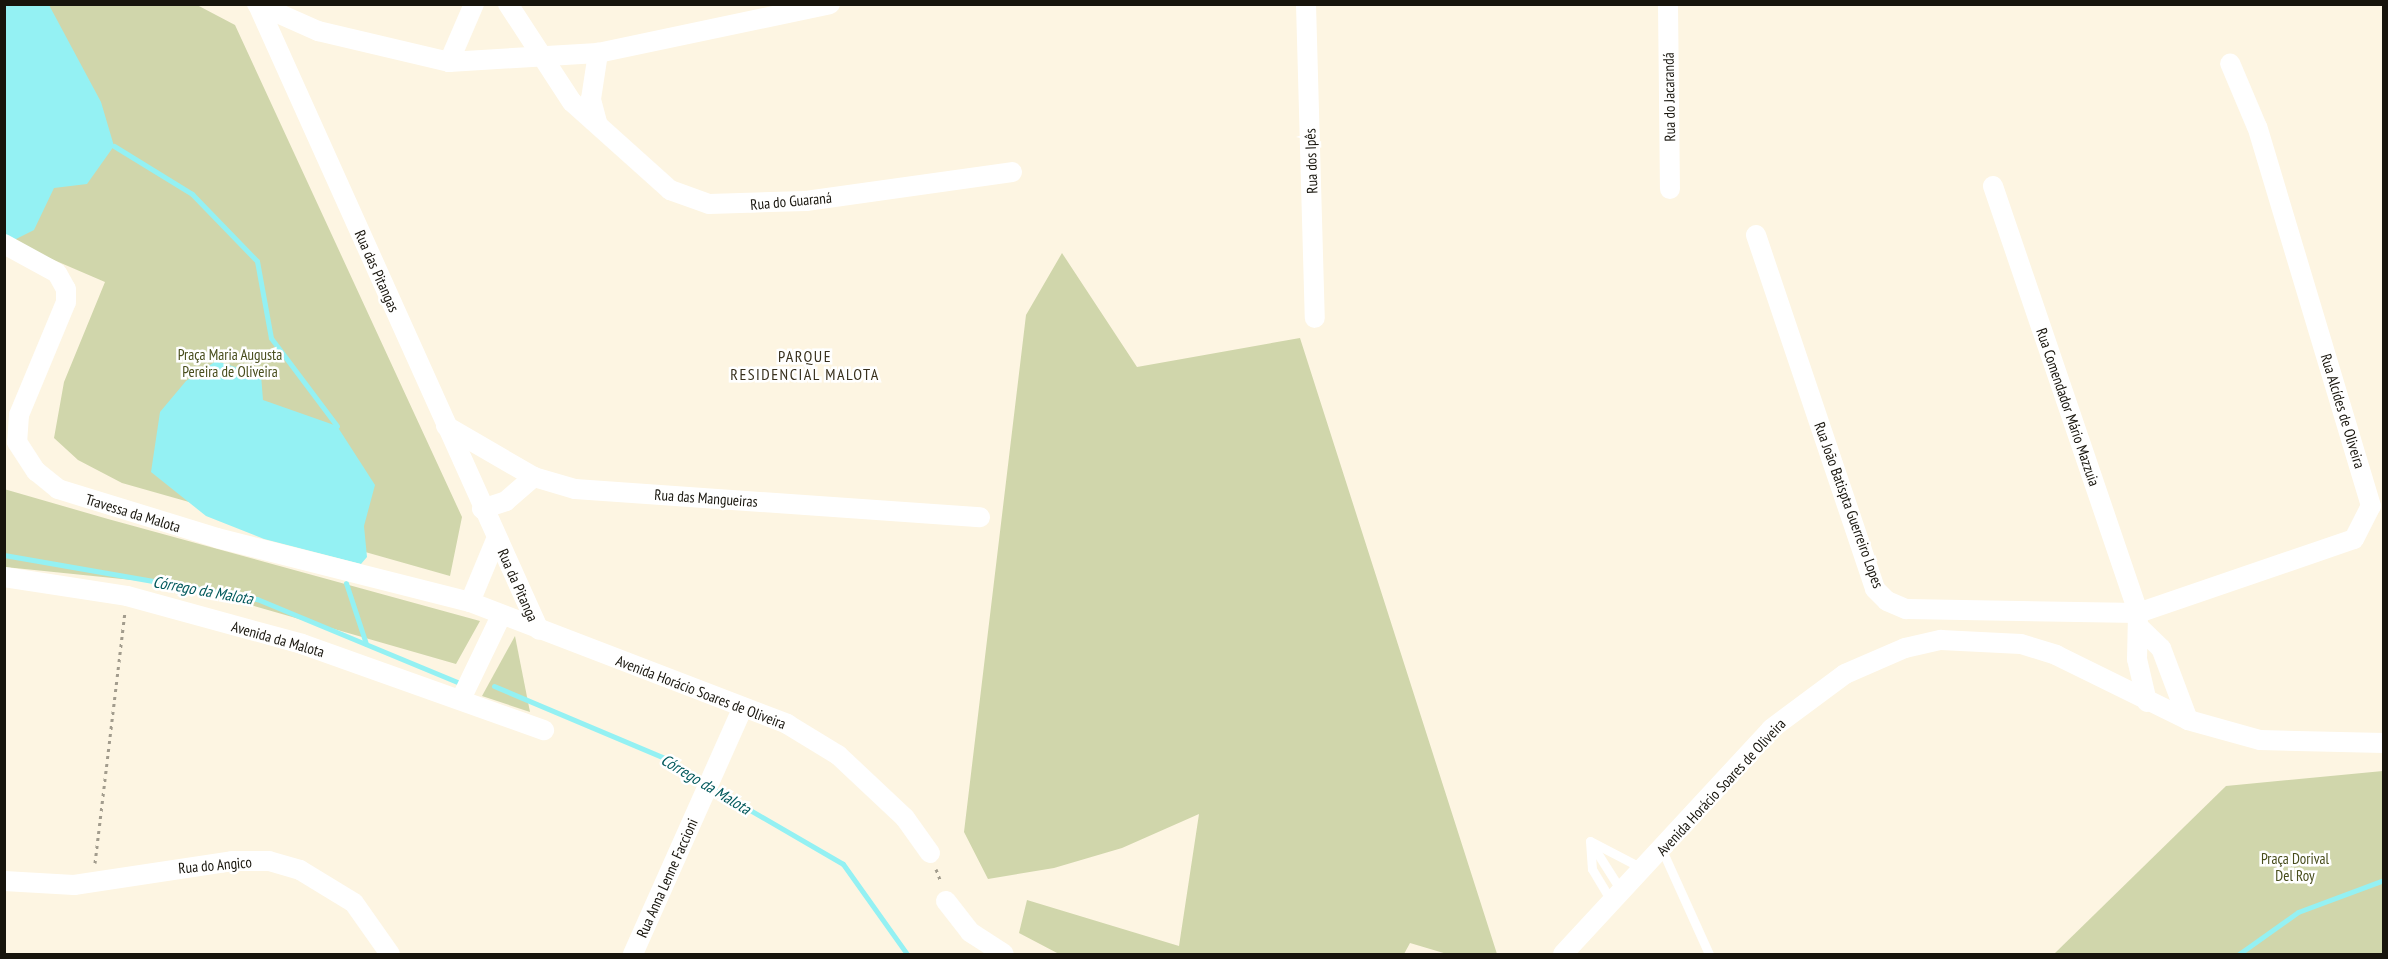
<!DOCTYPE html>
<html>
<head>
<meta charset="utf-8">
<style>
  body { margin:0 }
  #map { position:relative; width:2388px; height:959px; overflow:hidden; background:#fdf5e2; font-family:"PT Sans Narrow",sans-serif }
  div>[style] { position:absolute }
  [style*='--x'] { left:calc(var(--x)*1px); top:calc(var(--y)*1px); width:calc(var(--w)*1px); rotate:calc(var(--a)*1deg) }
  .green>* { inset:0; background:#d0d6ab }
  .water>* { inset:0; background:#94f1f3 }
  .stream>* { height:5px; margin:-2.5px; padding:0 2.5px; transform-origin:2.5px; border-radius:2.5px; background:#94f1f3 }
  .path>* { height:3px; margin-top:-1.5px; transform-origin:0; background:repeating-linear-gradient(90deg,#a29c8d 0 3px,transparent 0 7.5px) }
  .lane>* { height:9px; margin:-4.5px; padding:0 4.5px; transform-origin:4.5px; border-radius:4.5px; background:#fff }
  .street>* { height:20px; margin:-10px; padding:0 10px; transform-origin:10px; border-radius:10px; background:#fff }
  span { translate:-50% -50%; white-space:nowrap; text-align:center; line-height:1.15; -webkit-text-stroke:5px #fff; paint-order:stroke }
  .street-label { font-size:15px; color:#17140c }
  .park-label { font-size:15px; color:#484d1c }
  .neighbourhood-label { font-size:16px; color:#38301d; letter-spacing:1.5px }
  .water-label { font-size:16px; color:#00585b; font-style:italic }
  .frame { position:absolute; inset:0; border:6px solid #17140c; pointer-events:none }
</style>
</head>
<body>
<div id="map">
  <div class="green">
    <i style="clip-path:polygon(5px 5px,197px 5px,235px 25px,462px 517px,450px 576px,122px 483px,78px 460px,54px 438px,64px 382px,105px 282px,5px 239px)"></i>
    <i style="clip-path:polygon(1062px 253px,1137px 367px,1300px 338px,1497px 954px,1447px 954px,1410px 943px,1404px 954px,1059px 954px,1019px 933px,1027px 900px,1179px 946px,1199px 814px,1122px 848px,1054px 868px,988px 879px,964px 832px,1026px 315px)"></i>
    <i style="clip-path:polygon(4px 489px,108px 519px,480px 621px,456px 664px,181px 585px,5px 567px)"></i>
    <i style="clip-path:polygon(515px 636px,530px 712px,482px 696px)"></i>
    <i style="clip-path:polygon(2383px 771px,2383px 954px,2054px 954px,2226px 786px)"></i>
  </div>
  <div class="water">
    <i style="clip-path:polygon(4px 5px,49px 5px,101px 102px,114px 146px,87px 184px,54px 188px,34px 230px,14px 240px,4px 236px)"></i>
    <i style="clip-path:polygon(216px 361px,261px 375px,263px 400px,337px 426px,375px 485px,364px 526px,367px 557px,361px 564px,264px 539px,206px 516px,151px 472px,160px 412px,186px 381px)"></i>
  </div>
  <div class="stream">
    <i style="--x:114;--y:146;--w:92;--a:31.6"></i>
    <i style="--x:192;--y:194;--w:93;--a:45.9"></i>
    <i style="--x:257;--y:261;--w:78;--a:79.7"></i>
    <i style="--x:271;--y:338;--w:110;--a:53.1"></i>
    <i style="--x:4;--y:555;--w:257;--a:9.9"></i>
    <i style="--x:257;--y:599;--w:220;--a:22.5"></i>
    <i style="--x:346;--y:583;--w:64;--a:71.8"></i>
    <i style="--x:494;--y:686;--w:195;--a:22.9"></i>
    <i style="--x:674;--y:762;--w:37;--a:35"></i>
    <i style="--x:712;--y:788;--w:151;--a:30.1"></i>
    <i style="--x:843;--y:864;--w:110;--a:54.6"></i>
    <i style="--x:2239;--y:954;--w:72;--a:-35.4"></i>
    <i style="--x:2298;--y:912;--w:92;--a:-20.4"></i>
  </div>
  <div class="path">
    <i style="--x:95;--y:863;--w:252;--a:-83.2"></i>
    <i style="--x:936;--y:869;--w:14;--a:69"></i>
  </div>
  <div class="lane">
    <i style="--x:1590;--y:841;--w:28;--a:86"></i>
    <i style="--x:1592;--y:869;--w:39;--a:59"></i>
    <i style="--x:1590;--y:841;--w:59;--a:27.4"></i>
    <i style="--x:1591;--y:843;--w:58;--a:57.7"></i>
    <i style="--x:1662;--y:850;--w:114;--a:65.7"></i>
  </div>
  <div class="street">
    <i style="--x:257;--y:4;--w:67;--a:23.9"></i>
    <i style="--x:318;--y:31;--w:135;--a:13.3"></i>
    <i style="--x:449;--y:62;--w:149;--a:-3.5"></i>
    <i style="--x:598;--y:53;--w:237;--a:-11.9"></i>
    <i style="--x:508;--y:4;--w:117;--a:56.9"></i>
    <i style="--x:572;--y:102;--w:132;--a:41.9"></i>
    <i style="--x:670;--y:190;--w:41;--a:19.7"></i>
    <i style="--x:709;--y:204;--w:97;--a:-1.8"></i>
    <i style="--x:806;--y:201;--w:208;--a:-8"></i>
    <i style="--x:1306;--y:4;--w:314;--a:88.4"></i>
    <i style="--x:1668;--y:4;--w:185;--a:89.4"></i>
    <i style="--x:258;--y:5;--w:685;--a:65.79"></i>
    <i style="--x:449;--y:62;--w:63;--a:-66.7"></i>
    <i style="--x:597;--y:122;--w:24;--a:-105"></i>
    <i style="--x:591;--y:99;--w:47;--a:-81.3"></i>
    <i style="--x:1993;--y:186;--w:451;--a:71.2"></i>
    <i style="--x:2138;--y:613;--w:46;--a:91.2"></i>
    <i style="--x:2137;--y:659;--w:44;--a:76.9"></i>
    <i style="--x:1756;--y:235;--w:373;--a:71.4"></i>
    <i style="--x:1875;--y:589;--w:17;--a:45"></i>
    <i style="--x:1887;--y:601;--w:21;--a:23"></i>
    <i style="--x:1906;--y:609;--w:232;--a:1"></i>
    <i style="--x:2138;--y:613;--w:228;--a:-18.9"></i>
    <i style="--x:2354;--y:539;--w:37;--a:-63"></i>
    <i style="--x:2371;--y:506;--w:396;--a:-106.7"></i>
    <i style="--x:2257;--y:127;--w:69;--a:-112.9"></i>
    <i style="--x:4;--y:244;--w:60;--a:28.7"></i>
    <i style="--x:57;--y:273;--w:18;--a:61"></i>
    <i style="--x:66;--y:289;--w:13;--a:90"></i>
    <i style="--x:66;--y:302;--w:122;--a:112.6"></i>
    <i style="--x:19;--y:415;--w:27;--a:94"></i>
    <i style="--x:17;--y:442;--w:35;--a:57"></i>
    <i style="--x:36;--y:471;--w:28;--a:39"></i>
    <i style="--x:58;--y:489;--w:166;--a:17.1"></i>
    <i style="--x:217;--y:538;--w:261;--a:14.2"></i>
    <i style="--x:470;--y:602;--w:340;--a:21"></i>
    <i style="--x:787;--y:724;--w:60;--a:31.3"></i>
    <i style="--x:838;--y:755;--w:92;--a:43.2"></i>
    <i style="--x:905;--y:818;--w:43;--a:54.5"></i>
    <i style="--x:446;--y:426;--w:102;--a:30.1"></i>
    <i style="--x:534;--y:477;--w:43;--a:16.3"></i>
    <i style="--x:575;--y:489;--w:406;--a:4"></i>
    <i style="--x:482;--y:509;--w:25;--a:-18"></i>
    <i style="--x:506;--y:501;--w:37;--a:-41"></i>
    <i style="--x:4;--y:577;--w:124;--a:8.8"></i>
    <i style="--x:127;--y:596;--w:181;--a:15.3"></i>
    <i style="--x:302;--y:644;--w:257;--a:19.6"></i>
    <i style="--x:470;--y:602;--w:70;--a:-67.4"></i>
    <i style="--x:2141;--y:629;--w:28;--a:44"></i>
    <i style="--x:2161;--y:648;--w:77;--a:69.4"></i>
    <i style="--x:462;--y:697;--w:90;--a:-64.3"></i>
    <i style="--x:4;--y:881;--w:70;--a:3.3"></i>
    <i style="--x:74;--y:885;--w:160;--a:-8.6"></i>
    <i style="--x:232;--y:861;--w:37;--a:0"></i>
    <i style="--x:269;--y:861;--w:32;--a:16"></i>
    <i style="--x:300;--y:870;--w:63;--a:31.4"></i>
    <i style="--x:354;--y:903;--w:62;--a:54.8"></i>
    <i style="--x:946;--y:901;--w:39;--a:52"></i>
    <i style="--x:970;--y:932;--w:40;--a:32.9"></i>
    <i style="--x:633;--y:954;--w:270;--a:-66"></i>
    <i style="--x:1563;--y:954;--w:306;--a:-47.2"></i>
    <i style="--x:1771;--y:729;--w:92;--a:-36.6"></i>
    <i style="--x:1845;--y:674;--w:65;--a:-23.4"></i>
    <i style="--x:1905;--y:648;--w:37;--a:-13"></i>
    <i style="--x:1941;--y:640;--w:80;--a:2.9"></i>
    <i style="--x:2021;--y:644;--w:37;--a:17"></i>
    <i style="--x:2056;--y:655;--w:147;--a:26.2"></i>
    <i style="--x:2188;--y:720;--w:75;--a:15.5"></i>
    <i style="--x:2260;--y:740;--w:124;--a:1.4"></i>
  </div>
  <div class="street-label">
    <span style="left:1669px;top:97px;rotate:-91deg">Rua do Jacarandá</span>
    <span style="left:1311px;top:161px;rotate:-92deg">Rua dos Ipês</span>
    <span style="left:791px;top:201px;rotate:-5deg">Rua do Guaraná</span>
    <span style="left:377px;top:271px;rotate:66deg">Rua das Pitangas</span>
    <span style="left:2068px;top:407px;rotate:71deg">Rua Comendador Mário Mazzuia</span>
    <span style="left:2343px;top:411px;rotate:73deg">Rua Alcídes de Oliveira</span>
    <span style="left:706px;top:498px;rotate:4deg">Rua das Mangueiras</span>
    <span style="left:1849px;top:505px;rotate:70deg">Rua João Batispta Guerreiro Lopes</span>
    <span style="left:133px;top:513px;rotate:17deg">Travessa da Malota</span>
    <span style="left:518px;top:585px;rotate:66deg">Rua da Pitanga</span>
    <span style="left:278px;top:639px;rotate:16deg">Avenida da Malota</span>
    <span style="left:701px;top:692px;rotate:21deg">Avenida Horácio Soares de Oliveira</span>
    <span style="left:1721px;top:787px;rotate:-47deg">Avenida Horácio Soares de Oliveira</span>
    <span style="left:215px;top:865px;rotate:-5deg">Rua do Angico</span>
    <span style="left:667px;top:878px;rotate:-66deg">Rua Anna Lenne Faccioni</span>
  </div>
  <div class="park-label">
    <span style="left:230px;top:363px">Praça Maria Augusta<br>Pereira de Oliveira</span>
    <span style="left:2295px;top:867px">Praça Dorival<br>Del Roy</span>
  </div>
  <div class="neighbourhood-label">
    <span style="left:805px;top:365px">PARQUE<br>RESIDENCIAL MALOTA</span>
  </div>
  <div class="water-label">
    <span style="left:203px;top:590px;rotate:10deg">Córrego da Malota</span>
    <span style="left:706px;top:784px;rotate:31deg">Córrego da Malota</span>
  </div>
  <div class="frame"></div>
</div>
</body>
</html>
